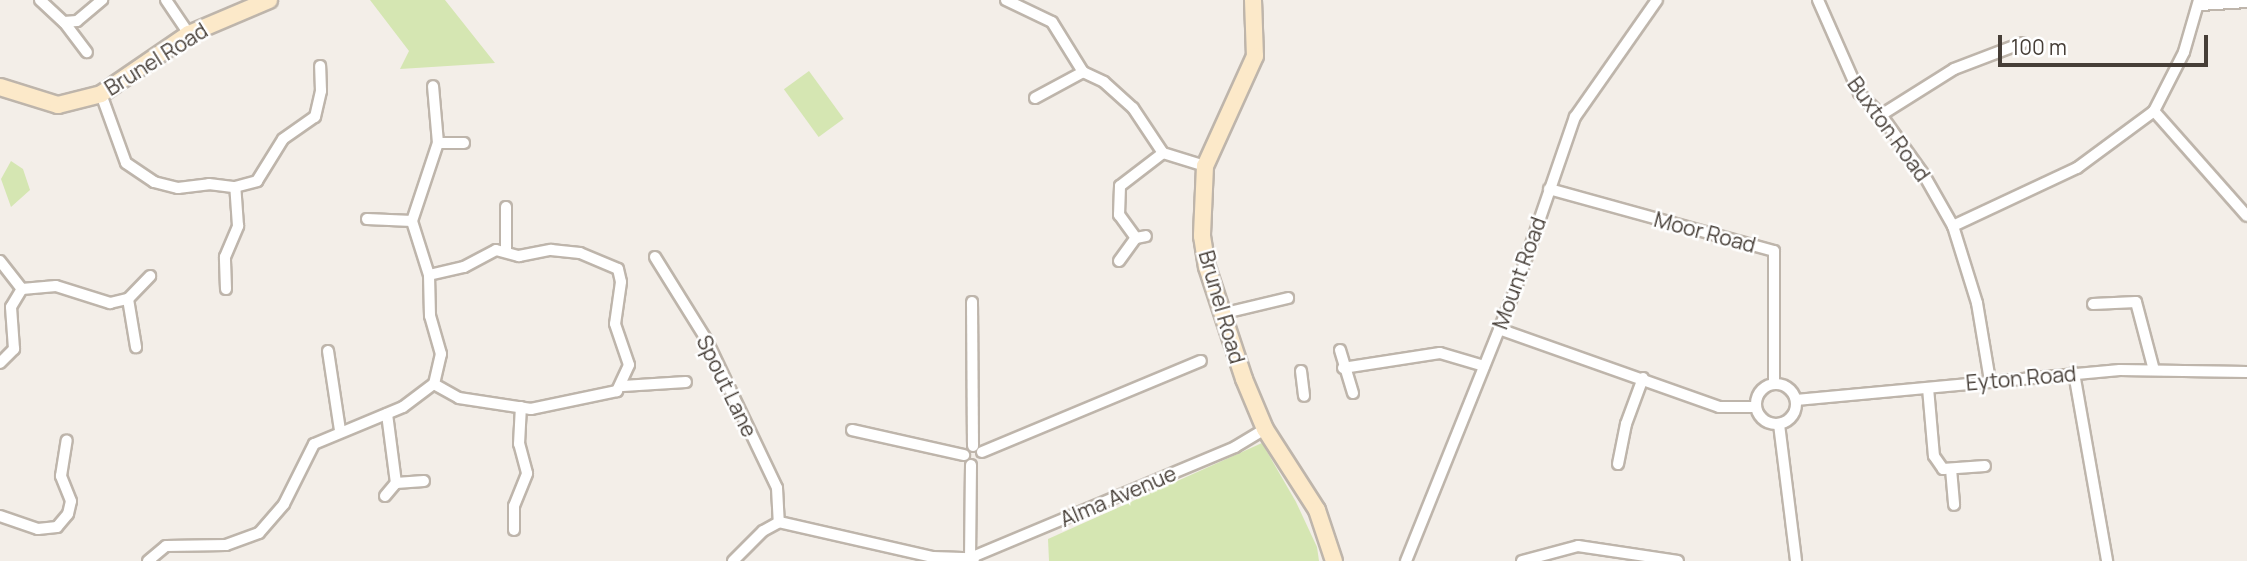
<!DOCTYPE html>
<html>
<head>
<meta charset="utf-8">
<style>
  body { margin:0 }
  #map { position:relative; width:2247px; height:561px; overflow:hidden; background:#f3eee8; font-family:Manrope,sans-serif }
  div>[style] { position:absolute }
  [style*='--x'] { left:calc(var(--x)*1px); top:calc(var(--y)*1px); width:calc(var(--w)*1px); rotate:calc(var(--a)*1deg) }
  .green>* { inset:0; background:#d5e6b2; transform-origin:0 0 }
  .roads { filter:drop-shadow(2px 0 #beb5ab) drop-shadow(-2px 0 #beb5ab) drop-shadow(0 2px #beb5ab) drop-shadow(0 -2px #beb5ab) }
  .street>* { height:10px; margin:-5px; padding:0 5px; transform-origin:5px; border-radius:5px; background:#fff }
  .street>.ring { margin:-5px; padding:0; box-sizing:content-box; background:none; border:10px solid #fff; border-radius:50% }
  .secondary>* { height:16px; margin:-8px; padding:0 8px; transform-origin:8px; border-radius:8px; background:#fce9c9 }
  span { translate:-50% -50%; white-space:nowrap; text-align:center; line-height:1.15; -webkit-text-stroke:5px #fff; paint-order:stroke }
  .street-label { font-size:21px; color:#463e37 }
  .scale { position:absolute; left:1998px; top:35px; width:210px; height:32px; box-sizing:border-box; border:4px solid #463e37; border-top:0; padding-left:9px; font-size:21px; line-height:24px; white-space:nowrap; color:#463e37; -webkit-text-stroke:5px #fff; paint-order:stroke }
</style>
</head>
<body>
<div id="map">
  <div class="green">
    <i style="clip-path:polygon(370px 0,445px 0,495px 63px,400px 69px,409px 51px)"></i>
    <i style="left:809px;top:71px;width:59px;height:31px;rotate:54deg"></i>
    <i style="clip-path:polygon(11px 161px,23px 169px,30px 190px,11px 207px,1px 179px)"></i>
    <i style="clip-path:polygon(1262px 443px,1296px 502px,1317px 547px,1319px 561px,1049px 561px,1048px 539px)"></i>
  </div>
  <div class="roads">
    <div class="street">
      <i style="--x:40;--y:0;--w:33;--a:43"></i>
      <i style="--x:64;--y:22;--w:13;--a:-4"></i>
      <i style="--x:77;--y:21;--w:33;--a:-40"></i>
      <i style="--x:166;--y:0;--w:41;--a:55.9"></i>
      <i style="--x:1006;--y:0;--w:51;--a:25.6"></i>
      <i style="--x:1052;--y:22;--w:59;--a:58.2"></i>
      <i style="--x:1083;--y:72;--w:23;--a:25"></i>
      <i style="--x:1104;--y:82;--w:39;--a:42"></i>
      <i style="--x:1133;--y:108;--w:54;--a:56.3"></i>
      <i style="--x:1163;--y:153;--w:44;--a:17.2"></i>
      <i style="--x:1818;--y:0;--w:102;--a:66.2"></i>
      <i style="--x:1859;--y:93;--w:31;--a:45"></i>
      <i style="--x:1881;--y:115;--w:74;--a:54.4"></i>
      <i style="--x:1924;--y:175;--w:59;--a:60.4"></i>
      <i style="--x:1953;--y:226;--w:81;--a:72.7"></i>
      <i style="--x:1977;--y:303;--w:79;--a:80.5"></i>
      <i style="--x:2200;--y:5;--w:47;--a:-3.7"></i>
      <i style="--x:64;--y:22;--w:38;--a:53"></i>
      <i style="--x:101;--y:94;--w:73;--a:70.1"></i>
      <i style="--x:126;--y:163;--w:34;--a:34"></i>
      <i style="--x:154;--y:182;--w:25;--a:14"></i>
      <i style="--x:178;--y:188;--w:31;--a:-7"></i>
      <i style="--x:209;--y:184;--w:26;--a:7"></i>
      <i style="--x:235;--y:187;--w:23;--a:-15"></i>
      <i style="--x:257;--y:181;--w:49;--a:-58.2"></i>
      <i style="--x:283;--y:139;--w:39;--a:-35"></i>
      <i style="--x:315;--y:117;--w:27;--a:-77"></i>
      <i style="--x:321;--y:91;--w:25;--a:-92"></i>
      <i style="--x:1035;--y:98;--w:55;--a:-28.4"></i>
      <i style="--x:2154;--y:111;--w:140;--a:48.5"></i>
      <i style="--x:1881;--y:115;--w:86;--a:-32.2"></i>
      <i style="--x:1954;--y:69;--w:73;--a:-20.9"></i>
      <i style="--x:438;--y:143;--w:26;--a:0"></i>
      <i style="--x:1549;--y:189;--w:233;--a:15.4"></i>
      <i style="--x:1774;--y:251;--w:132;--a:90"></i>
      <i style="--x:506;--y:207;--w:45;--a:90"></i>
      <i style="--x:367;--y:219;--w:45;--a:2.5"></i>
      <i style="--x:1953;--y:226;--w:137;--a:-25.1"></i>
      <i style="--x:2077;--y:168;--w:96;--a:-36.5"></i>
      <i style="--x:2154;--y:111;--w:66;--a:-63"></i>
      <i style="--x:2184;--y:52;--w:54;--a:-73.9"></i>
      <i style="--x:1136;--y:238;--w:29;--a:-126"></i>
      <i style="--x:1119;--y:215;--w:29;--a:-88"></i>
      <i style="--x:1120;--y:186;--w:54;--a:-37.5"></i>
      <i style="--x:655;--y:257;--w:97;--a:58.1"></i>
      <i style="--x:706;--y:339;--w:165;--a:64.5"></i>
      <i style="--x:777;--y:488;--w:34;--a:87"></i>
      <i style="--x:0;--y:261;--w:36;--a:52"></i>
      <i style="--x:1119;--y:261;--w:29;--a:-54"></i>
      <i style="--x:1136;--y:238;--w:10;--a:-11"></i>
      <i style="--x:429;--y:275;--w:57;--a:-107.5"></i>
      <i style="--x:412;--y:221;--w:82;--a:-71.6"></i>
      <i style="--x:438;--y:143;--w:57;--a:-95"></i>
      <i style="--x:226;--y:289;--w:32;--a:-92"></i>
      <i style="--x:225;--y:257;--w:34;--a:-67"></i>
      <i style="--x:238;--y:226;--w:39;--a:-94"></i>
      <i style="--x:128;--y:299;--w:49;--a:80.5"></i>
      <i style="--x:972;--y:302;--w:144;--a:89.6"></i>
      <i style="--x:2093;--y:304;--w:43;--a:-2.7"></i>
      <i style="--x:2136;--y:302;--w:70;--a:75.2"></i>
      <i style="--x:1221;--y:314;--w:69;--a:-13.4"></i>
      <i style="--x:1499;--y:329;--w:233;--a:19.5"></i>
      <i style="--x:1719;--y:407;--w:37;--a:0"></i>
      <i style="--x:1340;--y:350;--w:45;--a:73.2"></i>
      <i style="--x:328;--y:351;--w:80;--a:81.4"></i>
      <i style="--x:0;--y:363;--w:20;--a:-45"></i>
      <i style="--x:14;--y:349;--w:42;--a:-94.1"></i>
      <i style="--x:11;--y:307;--w:21;--a:-59"></i>
      <i style="--x:22;--y:289;--w:34;--a:-5"></i>
      <i style="--x:56;--y:286;--w:57;--a:17.5"></i>
      <i style="--x:110;--y:303;--w:18;--a:-13"></i>
      <i style="--x:128;--y:299;--w:32;--a:-46"></i>
      <i style="--x:1343;--y:368;--w:98;--a:-8.8"></i>
      <i style="--x:1440;--y:353;--w:46;--a:16.5"></i>
      <i style="--x:1301;--y:371;--w:25;--a:83"></i>
      <i style="--x:2074;--y:373;--w:191;--a:80"></i>
      <i class="ring" style="left:1756px;top:384px;width:30px;height:30px"></i>
      <i style="--x:623;--y:386;--w:63;--a:-3.6"></i>
      <i style="--x:1928;--y:388;--w:68;--a:85"></i>
      <i style="--x:1934;--y:456;--w:16;--a:55"></i>
      <i style="--x:1943;--y:469;--w:42;--a:-4.1"></i>
      <i style="--x:1796;--y:400;--w:325;--a:-5.3"></i>
      <i style="--x:2120;--y:370;--w:127;--a:0.9"></i>
      <i style="--x:387;--y:414;--w:70;--a:82.6"></i>
      <i style="--x:1779;--y:424;--w:138;--a:82.9"></i>
      <i style="--x:852;--y:430;--w:115;--a:12.6"></i>
      <i style="--x:982;--y:452;--w:237;--a:-22.6"></i>
      <i style="--x:1618;--y:464;--w:41;--a:-78.7"></i>
      <i style="--x:1626;--y:424;--w:49;--a:-69.7"></i>
      <i style="--x:971;--y:465;--w:93;--a:90.6"></i>
      <i style="--x:970;--y:558;--w:4;--a:14"></i>
      <i style="--x:1951;--y:469;--w:36;--a:85"></i>
      <i style="--x:385;--y:496;--w:17;--a:-50"></i>
      <i style="--x:396;--y:483;--w:28;--a:-4"></i>
      <i style="--x:0;--y:516;--w:40;--a:18.9"></i>
      <i style="--x:38;--y:529;--w:19;--a:-6"></i>
      <i style="--x:57;--y:527;--w:17;--a:-50"></i>
      <i style="--x:68;--y:514;--w:13;--a:-77"></i>
      <i style="--x:71;--y:501;--w:27;--a:-112"></i>
      <i style="--x:61;--y:476;--w:36;--a:-81"></i>
      <i style="--x:514;--y:530;--w:24;--a:-90"></i>
      <i style="--x:514;--y:506;--w:35;--a:-68"></i>
      <i style="--x:527;--y:473;--w:30;--a:-105"></i>
      <i style="--x:519;--y:444;--w:37;--a:-87"></i>
      <i style="--x:148;--y:561;--w:23;--a:-40"></i>
      <i style="--x:166;--y:546;--w:60;--a:-1"></i>
      <i style="--x:226;--y:545;--w:35;--a:-20"></i>
      <i style="--x:259;--y:533;--w:38;--a:-49"></i>
      <i style="--x:284;--y:504;--w:67;--a:-63.4"></i>
      <i style="--x:314;--y:444;--w:96;--a:-22.6"></i>
      <i style="--x:403;--y:407;--w:39;--a:-37"></i>
      <i style="--x:434;--y:384;--w:31;--a:-77"></i>
      <i style="--x:441;--y:354;--w:40;--a:-106"></i>
      <i style="--x:430;--y:316;--w:41;--a:-91.4"></i>
      <i style="--x:429;--y:275;--w:36;--a:-13"></i>
      <i style="--x:464;--y:267;--w:36;--a:-28"></i>
      <i style="--x:496;--y:250;--w:24;--a:15"></i>
      <i style="--x:519;--y:256;--w:33;--a:-11"></i>
      <i style="--x:551;--y:250;--w:29;--a:6"></i>
      <i style="--x:580;--y:253;--w:41;--a:22.8"></i>
      <i style="--x:618;--y:269;--w:13;--a:77"></i>
      <i style="--x:621;--y:282;--w:42;--a:98.1"></i>
      <i style="--x:615;--y:324;--w:43;--a:71.1"></i>
      <i style="--x:629;--y:365;--w:29;--a:115"></i>
      <i style="--x:617;--y:391;--w:88;--a:168.2"></i>
      <i style="--x:531;--y:409;--w:73;--a:-171.3"></i>
      <i style="--x:459;--y:398;--w:29;--a:-151"></i>
      <i style="--x:733;--y:561;--w:42;--a:-45"></i>
      <i style="--x:763;--y:531;--w:18;--a:-29"></i>
      <i style="--x:779;--y:522;--w:158;--a:12.8"></i>
      <i style="--x:933;--y:557;--w:37;--a:2"></i>
      <i style="--x:970;--y:558;--w:287;--a:-22.7"></i>
      <i style="--x:1235;--y:447;--w:35;--a:-31"></i>
      <i style="--x:1406;--y:561;--w:294;--a:-68.1"></i>
      <i style="--x:1516;--y:288;--w:181;--a:-71"></i>
      <i style="--x:1575;--y:117;--w:143;--a:-55"></i>
      <i style="--x:1522;--y:561;--w:58;--a:-15"></i>
      <i style="--x:1578;--y:546;--w:101;--a:8.5"></i>
    </div>
    <div class="secondary">
      <i style="--x:1253;--y:0;--w:56;--a:88"></i>
      <i style="--x:1255;--y:56;--w:121;--a:114.4"></i>
      <i style="--x:1205;--y:166;--w:70;--a:92.5"></i>
      <i style="--x:1202;--y:236;--w:31;--a:81"></i>
      <i style="--x:1207;--y:267;--w:118;--a:71.7"></i>
      <i style="--x:1244;--y:379;--w:54;--a:67.2"></i>
      <i style="--x:1265;--y:429;--w:96;--a:57.3"></i>
      <i style="--x:1317;--y:510;--w:54;--a:71.6"></i>
      <i style="--x:0;--y:87;--w:61;--a:17.2"></i>
      <i style="--x:58;--y:105;--w:44;--a:-14.3"></i>
      <i style="--x:101;--y:94;--w:107;--a:-34.3"></i>
      <i style="--x:189;--y:34;--w:87;--a:-23"></i>
    </div>
  </div>
  <div class="street-label">
    <span style="left:156px;top:59px;rotate:-32deg">Brunel Road</span>
    <span style="left:1889px;top:129px;rotate:54deg">Buxton Road</span>
    <span style="left:1705px;top:232px;rotate:15deg">Moor Road</span>
    <span style="left:1519px;top:273px;rotate:-70deg">Mount Road</span>
    <span style="left:1222px;top:307px;rotate:74deg">Brunel Road</span>
    <span style="left:2021px;top:378px;rotate:-5deg">Eyton Road</span>
    <span style="left:727px;top:386px;rotate:64deg">Spout Lane</span>
    <span style="left:1118px;top:496px;rotate:-23deg">Alma Avenue</span>
  </div>
  <div class="scale">100 m</div>
</div>
</body>
</html>
